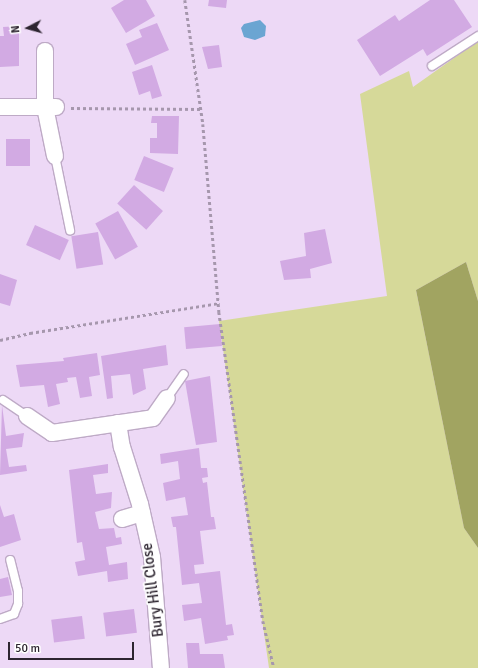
<!DOCTYPE html>
<html>
<head>
<meta charset="utf-8">
<style>
  body { margin:0 }
  #map { position:relative; width:478px; height:668px; overflow:hidden; background:#edd9f6; font-family:Signika,sans-serif }
  div>[style] { position:absolute }
  [style*='--x'] { left:calc(var(--x)*1px); top:calc(var(--y)*1px); width:calc(var(--w)*1px); rotate:calc(var(--a)*1deg) }
  .green>* { inset:0; background:#d6d999 }
  .forest>* { inset:0; background:#a1a461 }
  .water>* { inset:0; background:#6ba5d2 }
  .building>* { inset:0; background:#d2aae3; transform-origin:0 0 }
  .path>* { height:2.5px; margin-top:-1.25px; transform-origin:0; background:repeating-linear-gradient(90deg,#a697ad 0 3px,transparent 0 6px) }
  .roads { filter:drop-shadow(1px 0 #beaac6) drop-shadow(-1px 0 #beaac6) drop-shadow(0 1px #beaac6) drop-shadow(0 -1px #beaac6) }
  .service>* { height:8px; margin:-4px; padding:0 4px; transform-origin:4px; border-radius:4px; background:#fff }
  .minor>* { height:16px; margin:-8px; padding:0 8px; transform-origin:8px; border-radius:8px; background:#fff }
  span { translate:-50% -50%; white-space:nowrap; text-align:center; line-height:1.15; -webkit-text-stroke:3.5px #fff; paint-order:stroke }
  .street-label { font-size:15px; color:#2d2530 }
  .north { position:absolute; left:8px; top:8px; width:40px; height:40px; -webkit-text-stroke:3px #fff; paint-order:stroke; rotate:264deg; font-size:11px; font-weight:700; line-height:16px; text-align:center; color:#2d2530 }
  .north::after { content:''; display:block; margin:auto; width:14px; height:18px; background:#2d2530; clip-path:polygon(50% 0,100% 100%,50% 72%,0 100%) }
  .scale { position:absolute; left:8px; top:642px; width:126px; height:18px; box-sizing:border-box; border:2px solid #2d2530; border-top:0; padding-left:5px; font-size:12px; line-height:14px; white-space:nowrap; color:#2d2530; -webkit-text-stroke:3px #fff; paint-order:stroke }
</style>
</head>
<body>
<div id="map">
  <div class="green">
    <i style="clip-path:polygon(478px 41px,478px 301px,466px 262px,416px 290px,464px 528px,478px 548px,478px 668px,269px 668px,219px 321px,387px 296px,360px 94px,409px 71px,413px 87px)"></i>
  </div>
  <div class="forest">
    <i style="clip-path:polygon(466px 262px,478px 301px,478px 548px,464px 528px,416px 290px)"></i>
  </div>
  <div class="water">
    <i style="clip-path:polygon(260px 20px,266px 26px,265px 36px,255px 40px,244px 37px,241px 28px,244px 24px)"></i>
  </div>
  <div class="building">
    <i style="clip-path:polygon(124px 0,146px 0,155px 16px,126px 33px,111px 8px)"></i>
    <i style="clip-path:polygon(209px 0,227px 0,226px 8px,208px 6px)"></i>
    <i style="clip-path:polygon(430px 0,454px 0,472px 27px,427px 56px,423px 49px,380px 76px,357px 40px,395px 15px,399px 21px)"></i>
    <i style="clip-path:polygon(157px 23px,169px 50px,135px 65px,126px 44px,142px 37px,139px 30px)"></i>
    <i style="clip-path:polygon(19px 26px,19px 66px,0 67px,0 36px,4px 36px,3px 27px)"></i>
    <i style="clip-path:polygon(219px 45px,222px 67px,208px 69px,202px 47px)"></i>
    <i style="clip-path:polygon(152px 65px,162px 96px,152px 99px,150px 91px,139px 95px,132px 72px)"></i>
    <i style="clip-path:polygon(152px 116px,179px 116px,178px 154px,150px 153px,150px 138px,157px 138px,157px 123px,151px 123px)"></i>
    <i style="left:6px;top:139px;width:24px;height:27px"></i>
    <i style="left:144px;top:156px;width:32px;height:26px;rotate:22deg"></i>
    <i style="left:134px;top:185px;width:39px;height:25px;rotate:42deg"></i>
    <i style="left:118px;top:211px;width:41px;height:26px;rotate:61deg"></i>
    <i style="left:35px;top:225px;width:37px;height:22px;rotate:24deg"></i>
    <i style="clip-path:polygon(325px 229px,332px 263px,310px 269px,311px 278px,284px 280px,280px 261px,306px 256px,304px 233px)"></i>
    <i style="left:98px;top:232px;width:33px;height:27px;rotate:81deg"></i>
    <i style="clip-path:polygon(0 274px,17px 280px,10px 306px,0 303px)"></i>
    <i style="left:220px;top:324px;width:22px;height:36px;rotate:85deg"></i>
    <i style="clip-path:polygon(166px 345px,168px 365px,143px 369px,146px 389px,133px 395px,130px 374px,111px 376px,113px 398px,107px 399px,101px 356px)"></i>
    <i style="clip-path:polygon(97px 353px,100px 375px,89px 377px,92px 396px,80px 398px,76px 377px,67px 378px,68px 382px,56px 384px,60px 404px,48px 407px,44px 385px,20px 387px,16px 365px,64px 361px,63px 358px)"></i>
    <i style="clip-path:polygon(210px 376px,217px 442px,196px 445px,185px 381px)"></i>
    <i style="clip-path:polygon(2px 405px,6px 436px,24px 433px,22px 447px,6px 449px,9px 467px,26px 465px,27px 471px,0 475px)"></i>
    <i style="clip-path:polygon(199px 448px,201px 468px,207px 468px,208px 477px,202px 478px,203px 483px,207px 482px,211px 517px,214px 517px,216px 529px,200px 531px,204px 564px,194px 565px,195px 574px,220px 571px,226px 625px,232px 624px,234px 635px,227px 636px,228px 640px,205px 644px,201px 618px,184px 621px,182px 605px,202px 603px,199px 583px,182px 585px,176px 527px,173px 527px,171px 517px,188px 515px,185px 497px,166px 501px,163px 483px,180px 479px,178px 461px,161px 464px,160px 454px)"></i>
    <i style="clip-path:polygon(108px 464px,108px 473px,93px 475px,96px 494px,112px 492px,111px 508px,95px 512px,99px 529px,114px 528px,116px 538px,121px 537px,122px 544px,106px 547px,109px 565px,127px 562px,128px 579px,108px 582px,107px 571px,78px 576px,75px 562px,85px 560px,82px 542px,77px 543px,69px 470px)"></i>
    <i style="clip-path:polygon(0 505px,4px 517px,14px 514px,21px 540px,0 547px)"></i>
    <i style="clip-path:polygon(8px 577px,12px 595px,0 597px,0 579px)"></i>
    <i style="left:134px;top:609px;width:24px;height:31px;rotate:83deg"></i>
    <i style="left:82px;top:616px;width:23px;height:31px;rotate:83deg"></i>
    <i style="clip-path:polygon(186px 643px,199px 643px,200px 654px,223px 654px,225px 668px,188px 668px)"></i>
  </div>
  <div class="path">
    <i style="--x:185;--y:0;--w:125;--a:81.7"></i>
    <i style="--x:203;--y:124;--w:189;--a:85.1"></i>
    <i style="--x:219;--y:312;--w:312;--a:81.9"></i>
    <i style="--x:263;--y:621;--w:48;--a:76.8"></i>
    <i style="--x:71;--y:108;--w:130;--a:0.4"></i>
    <i style="--x:0;--y:340;--w:31;--a:-13"></i>
    <i style="--x:30;--y:333;--w:191;--a:-9"></i>
  </div>
  <div class="roads">
    <div class="service">
      <i style="--x:432;--y:66;--w:55;--a:-33.1"></i>
      <i style="--x:55;--y:156;--w:76;--a:78.5"></i>
      <i style="--x:167;--y:398;--w:29;--a:-55"></i>
      <i style="--x:3;--y:400;--w:29;--a:34"></i>
      <i style="--x:0;--y:619;--w:15;--a:-20"></i>
      <i style="--x:14;--y:614;--w:11;--a:-68"></i>
      <i style="--x:18;--y:604;--w:13;--a:-90"></i>
      <i style="--x:18;--y:591;--w:32;--a:-104"></i>
    </div>
    <div class="minor">
      <i style="--x:45;--y:51;--w:56;--a:90"></i>
      <i style="--x:45;--y:107;--w:50;--a:78.5"></i>
      <i style="--x:0;--y:107;--w:56;--a:0"></i>
      <i style="--x:27;--y:416;--w:30;--a:34"></i>
      <i style="--x:52;--y:433;--w:102;--a:-8.4"></i>
      <i style="--x:153;--y:418;--w:24;--a:-55"></i>
      <i style="--x:118;--y:423;--w:24;--a:81"></i>
      <i style="--x:122;--y:447;--w:60;--a:72.5"></i>
      <i style="--x:140;--y:504;--w:54;--a:77.2"></i>
      <i style="--x:152;--y:557;--w:111;--a:85.4"></i>
      <i style="--x:122;--y:519;--w:21;--a:-17"></i>
    </div>
  </div>
  <div class="street-label">
    <span style="left:153px;top:590px;rotate:-97deg">Bury Hill Close</span>
  </div>
  <div class="north">N</div>
  <div class="scale">50 m</div>
</div>
</body>
</html>
